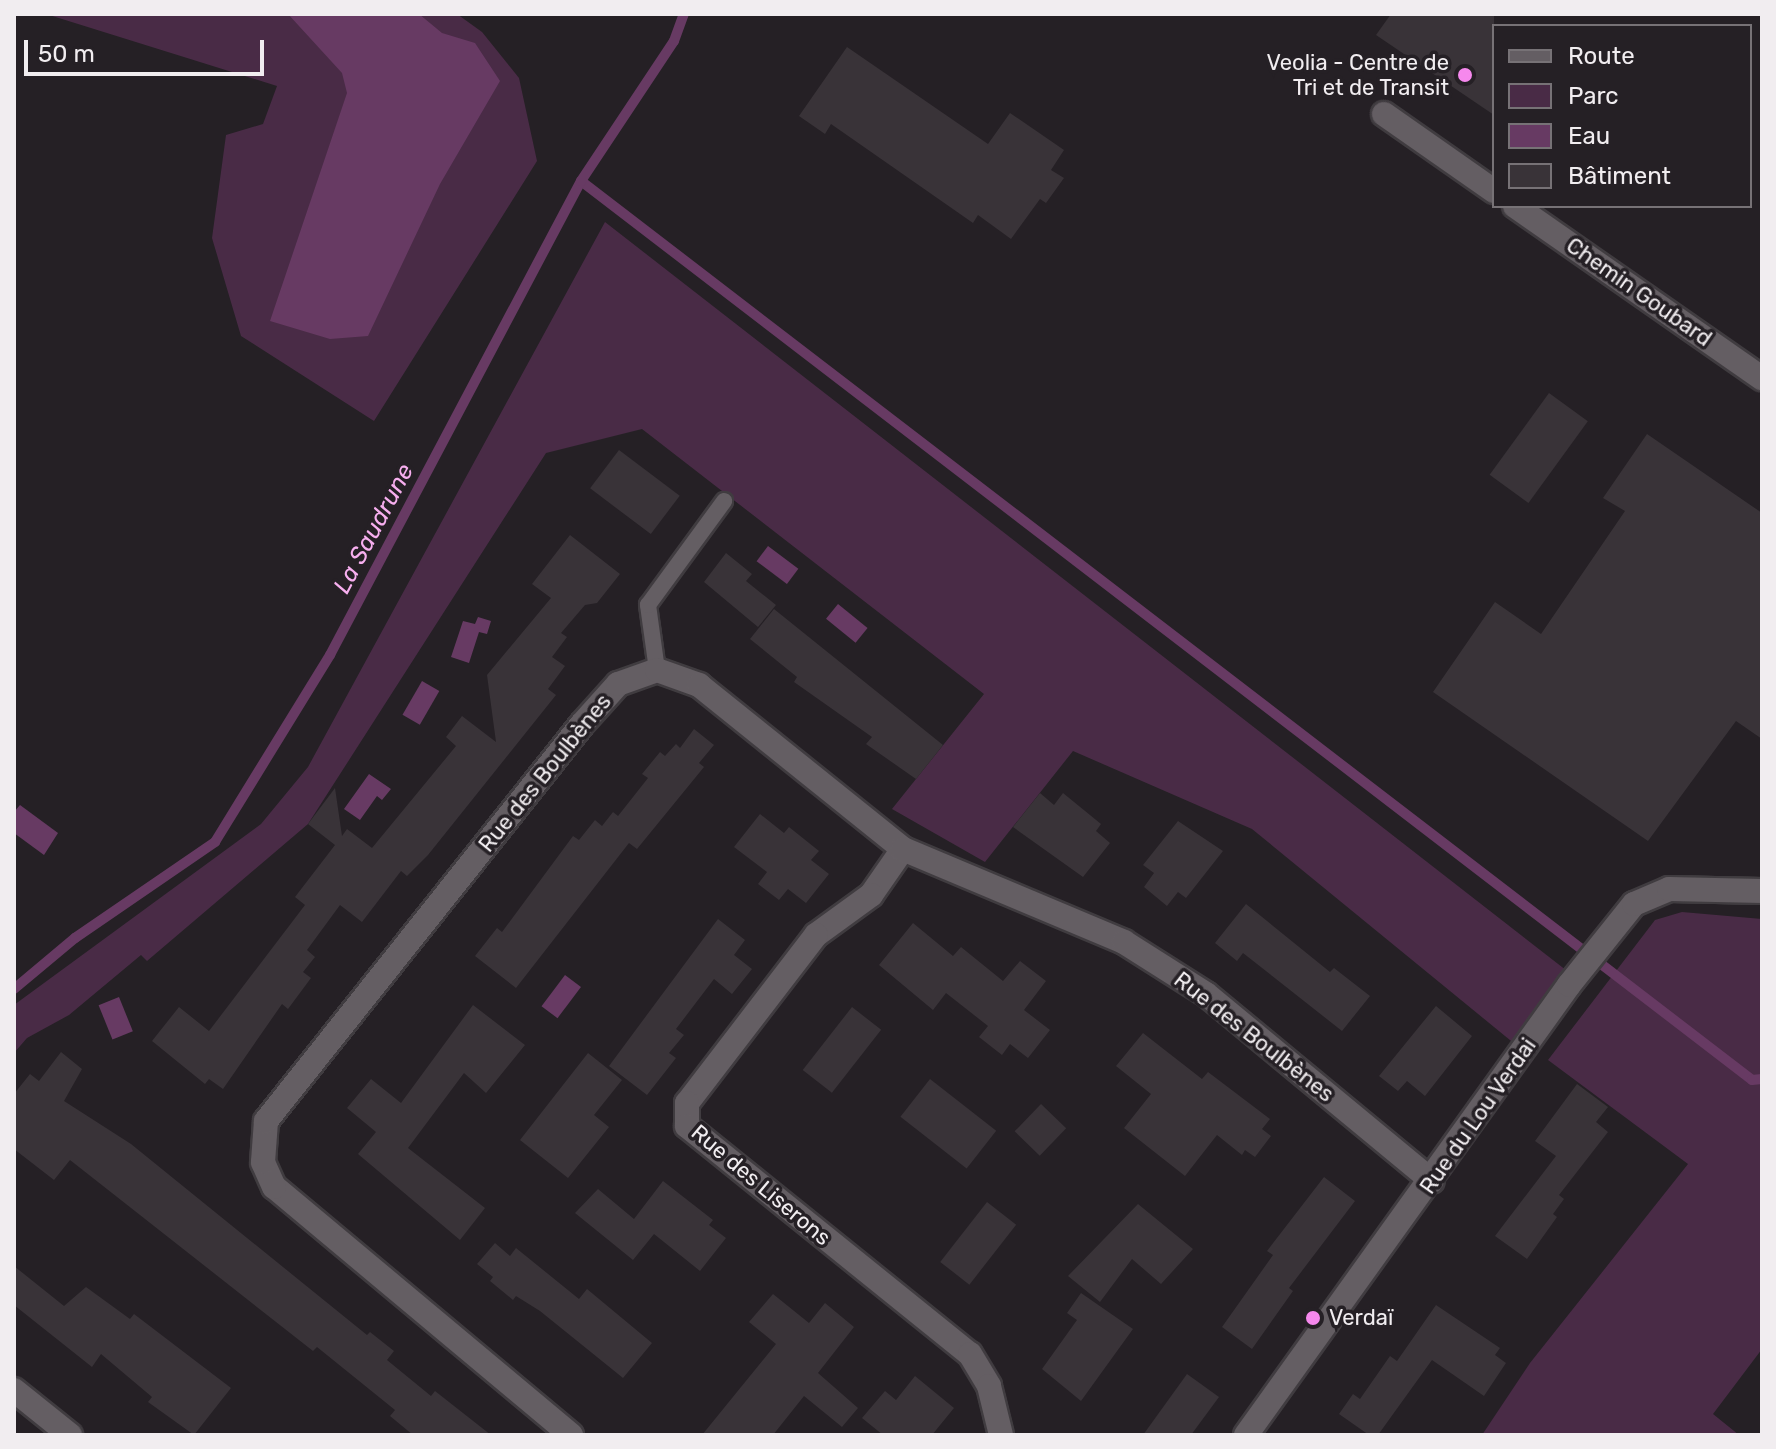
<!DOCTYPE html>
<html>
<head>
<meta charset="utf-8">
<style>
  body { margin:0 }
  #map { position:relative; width:1776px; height:1449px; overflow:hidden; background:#252025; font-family:Rubik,sans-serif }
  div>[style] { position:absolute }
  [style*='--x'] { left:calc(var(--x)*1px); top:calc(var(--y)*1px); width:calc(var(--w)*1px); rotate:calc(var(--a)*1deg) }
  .green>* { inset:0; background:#492b46 }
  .water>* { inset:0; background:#673a63; transform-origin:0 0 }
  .stream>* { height:10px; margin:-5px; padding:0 5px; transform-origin:5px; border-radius:5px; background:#673a63 }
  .building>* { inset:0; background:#393338; transform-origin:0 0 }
  .roads { filter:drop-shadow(2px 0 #403c40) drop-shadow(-2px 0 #403c40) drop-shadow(0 2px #403c40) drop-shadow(0 -2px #403c40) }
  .lane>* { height:16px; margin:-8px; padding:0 8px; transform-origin:8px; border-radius:8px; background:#645e63 }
  .street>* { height:24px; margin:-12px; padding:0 12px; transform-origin:12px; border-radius:12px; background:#645e63 }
  .dots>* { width:22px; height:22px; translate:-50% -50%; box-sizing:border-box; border:4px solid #252025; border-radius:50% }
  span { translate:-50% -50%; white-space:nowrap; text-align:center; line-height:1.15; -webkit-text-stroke:7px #252025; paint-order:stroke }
  .poi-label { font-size:22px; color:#f1edf0 }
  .right { translate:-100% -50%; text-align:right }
  .left { translate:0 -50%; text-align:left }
  .street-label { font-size:22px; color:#f1edf0 }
  .water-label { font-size:24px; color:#f7afef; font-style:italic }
  .frame { position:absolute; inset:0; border:16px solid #f1edf0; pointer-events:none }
  .legend { position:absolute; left:1492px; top:24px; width:260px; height:184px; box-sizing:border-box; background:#252025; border:2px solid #777276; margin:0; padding:10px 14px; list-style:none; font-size:24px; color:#f1edf0 }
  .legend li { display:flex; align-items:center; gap:16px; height:40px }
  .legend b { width:40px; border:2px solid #777276 }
  .scale { position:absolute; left:24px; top:40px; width:240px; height:36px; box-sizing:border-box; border:4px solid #f1edf0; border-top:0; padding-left:10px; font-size:24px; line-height:28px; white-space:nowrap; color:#f1edf0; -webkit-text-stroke:6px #252025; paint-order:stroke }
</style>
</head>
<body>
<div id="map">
  <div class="green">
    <i style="clip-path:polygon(46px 14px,457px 14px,482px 32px,519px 78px,537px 161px,374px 421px,241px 336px,212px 238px,226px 135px,263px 124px,277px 86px)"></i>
    <i style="clip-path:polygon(605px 222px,1571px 974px,1516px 1045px,1252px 829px,1073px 751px,985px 862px,892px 809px,984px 694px,642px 429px,546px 453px,308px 824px,147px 961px,141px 955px,69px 1015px,27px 1038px,14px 1053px,14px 1005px,261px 824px,308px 767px)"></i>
    <i style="clip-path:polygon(1682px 912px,1762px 919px,1762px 1349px,1713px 1414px,1739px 1435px,1482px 1435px,1530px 1363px,1688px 1164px,1548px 1060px,1655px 920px)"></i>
  </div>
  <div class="water">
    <i style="clip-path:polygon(288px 14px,419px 14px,442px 33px,475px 43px,500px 81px,440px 184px,368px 336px,330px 339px,270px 321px,347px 93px,342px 73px)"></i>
    <i style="left:768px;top:546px;width:38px;height:19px;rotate:37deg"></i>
    <i style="left:838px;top:604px;width:38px;height:19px;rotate:39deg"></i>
    <i style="clip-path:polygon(478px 617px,491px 621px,487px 634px,479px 632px,469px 663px,451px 657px,463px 621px,475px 624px)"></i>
    <i style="left:422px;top:681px;width:20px;height:39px;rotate:30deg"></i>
    <i style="clip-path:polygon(369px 774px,391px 789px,382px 800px,377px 796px,360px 820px,344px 809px)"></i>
    <i style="clip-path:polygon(20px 805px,58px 833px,44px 855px,14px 833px,14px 812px)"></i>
    <i style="left:565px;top:975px;width:20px;height:39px;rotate:37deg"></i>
    <i style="left:119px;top:997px;width:37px;height:22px;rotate:68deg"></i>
  </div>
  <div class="stream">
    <i style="--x:581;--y:181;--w:1476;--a:37.51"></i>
    <i style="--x:1752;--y:1080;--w:10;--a:-6"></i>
    <i style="--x:14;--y:989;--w:80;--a:-39.9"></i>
    <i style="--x:75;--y:938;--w:170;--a:-34.4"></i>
    <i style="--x:215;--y:842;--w:220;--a:-58.4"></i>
    <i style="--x:330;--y:655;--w:536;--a:-62.1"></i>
    <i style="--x:581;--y:181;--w:168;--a:-56.4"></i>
    <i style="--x:674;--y:41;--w:29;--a:-70"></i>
  </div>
  <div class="building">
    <i style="clip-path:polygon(1391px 14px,1494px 14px,1494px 115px,1376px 35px)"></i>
    <i style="clip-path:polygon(847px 47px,988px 144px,1010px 113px,1064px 150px,1051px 170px,1064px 178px,1046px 203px,1040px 199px,1011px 239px,978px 215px,973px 223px,831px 124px,825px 134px,799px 116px)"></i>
    <i style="left:1549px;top:393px;width:48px;height:101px;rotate:36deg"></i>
    <i style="clip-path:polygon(1647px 434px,1762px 513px,1762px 739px,1736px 721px,1648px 841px,1433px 692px,1495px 602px,1541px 634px,1625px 511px,1603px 498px)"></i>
    <i style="left:619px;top:450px;width:76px;height:48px;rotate:37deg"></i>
    <i style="clip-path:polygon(570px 535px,620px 574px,597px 603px,585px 605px,561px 633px,567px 637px,552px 657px,565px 666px,548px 689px,556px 695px,428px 855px,407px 876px,401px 871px,362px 922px,340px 905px,307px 950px,315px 957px,303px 972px,311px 978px,288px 1009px,282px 1004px,223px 1089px,209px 1079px,205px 1084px,152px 1041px,179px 1007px,209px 1031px,305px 905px,295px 897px,335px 845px,308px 824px,335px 788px,342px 836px,347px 829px,372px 848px,456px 746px,446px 737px,462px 716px,496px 742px,487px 675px,551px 598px,532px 584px)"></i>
    <i style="clip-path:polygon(726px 553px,752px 574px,746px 581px,776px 605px,758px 627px,704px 582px)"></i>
    <i style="clip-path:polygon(774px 609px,943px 745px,916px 779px,866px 744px,872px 737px,794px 682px,797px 677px,750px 639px)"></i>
    <i style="clip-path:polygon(694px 729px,714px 745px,699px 763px,704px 767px,637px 849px,629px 843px,516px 988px,475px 956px,497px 928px,502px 932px,573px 836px,579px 840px,595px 820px,602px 826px,613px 812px,618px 816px,648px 778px,642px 774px,660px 752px,665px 756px,676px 744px,680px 748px)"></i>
    <i style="clip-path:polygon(1040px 793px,1054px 805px,1063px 793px,1101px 824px,1096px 831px,1110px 843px,1083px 877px,1013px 827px)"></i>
    <i style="clip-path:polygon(760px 814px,784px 833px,789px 827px,819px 851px,811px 860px,829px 874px,806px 903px,788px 889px,779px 900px,758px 884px,767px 872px,734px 847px)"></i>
    <i style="clip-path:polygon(1178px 821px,1223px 851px,1186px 898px,1178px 892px,1167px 906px,1144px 887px,1154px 873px,1143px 865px)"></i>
    <i style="clip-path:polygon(1246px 904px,1330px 972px,1334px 968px,1370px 996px,1342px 1031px,1243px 953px,1237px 961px,1215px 943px)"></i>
    <i style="clip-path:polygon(718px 919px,745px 940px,734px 955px,752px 969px,732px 994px,714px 979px,676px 1029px,684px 1035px,669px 1053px,676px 1058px,647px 1095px,609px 1066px)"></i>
    <i style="clip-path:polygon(913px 923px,953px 956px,961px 947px,1003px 981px,1020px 961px,1046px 981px,1024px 1010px,1050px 1030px,1028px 1058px,1010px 1044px,1002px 1055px,979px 1037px,988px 1026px,946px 993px,933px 1010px,879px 965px)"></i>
    <i style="clip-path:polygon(473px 1005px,525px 1045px,486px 1093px,464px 1073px,408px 1148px,485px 1208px,460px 1240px,358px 1154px,376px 1132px,347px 1108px,371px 1079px,401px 1103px)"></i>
    <i style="clip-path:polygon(1436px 1006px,1472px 1036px,1425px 1096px,1407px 1081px,1398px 1091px,1379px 1076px)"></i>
    <i style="left:852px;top:1007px;width:37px;height:80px;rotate:38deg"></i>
    <i style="clip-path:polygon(1143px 1033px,1202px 1079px,1208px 1072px,1270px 1119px,1262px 1129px,1271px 1136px,1255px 1157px,1245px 1150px,1242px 1155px,1217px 1135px,1185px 1176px,1124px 1128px,1151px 1094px,1116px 1066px)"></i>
    <i style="clip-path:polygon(61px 1052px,82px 1069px,64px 1101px,131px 1144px,367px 1335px,370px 1332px,394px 1351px,387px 1360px,431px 1396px,435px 1391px,491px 1435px,413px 1435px,390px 1416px,395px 1410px,317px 1347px,313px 1351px,70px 1160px,54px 1180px,14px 1149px,14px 1094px,30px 1074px,39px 1081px)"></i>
    <i style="clip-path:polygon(588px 1053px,622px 1080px,594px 1115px,609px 1127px,568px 1178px,520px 1140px)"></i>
    <i style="left:930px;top:1079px;width:84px;height:48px;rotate:38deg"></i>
    <i style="clip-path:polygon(1577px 1084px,1608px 1107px,1596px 1122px,1608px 1132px,1559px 1195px,1564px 1199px,1553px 1214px,1557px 1217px,1527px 1259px,1495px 1236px,1556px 1156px,1535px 1141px)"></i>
    <i style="left:1041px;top:1104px;width:35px;height:38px;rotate:44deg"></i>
    <i style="clip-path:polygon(1324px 1177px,1355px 1201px,1289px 1288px,1293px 1291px,1252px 1349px,1222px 1327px,1273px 1255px,1267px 1251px)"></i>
    <i style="clip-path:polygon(663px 1181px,713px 1220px,709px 1225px,726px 1238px,700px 1271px,654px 1234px,633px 1260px,575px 1213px,598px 1189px,634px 1219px)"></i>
    <i style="left:987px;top:1202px;width:37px;height:76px;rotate:38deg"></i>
    <i style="clip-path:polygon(1138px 1204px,1193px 1249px,1161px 1284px,1132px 1259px,1100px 1302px,1068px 1276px)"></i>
    <i style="clip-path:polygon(495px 1243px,510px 1256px,516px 1248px,579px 1299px,587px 1289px,652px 1343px,623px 1378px,540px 1311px,516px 1296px,513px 1300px,490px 1281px,493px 1277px,477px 1264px)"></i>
    <i style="clip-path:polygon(14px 1266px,64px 1306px,86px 1287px,130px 1319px,134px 1314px,231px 1388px,194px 1435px,148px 1402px,152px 1397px,101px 1354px,92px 1367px,14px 1305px)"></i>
    <i style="clip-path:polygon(1081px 1293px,1133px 1329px,1081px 1401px,1042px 1369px,1077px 1320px,1067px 1313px)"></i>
    <i style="clip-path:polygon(773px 1294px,809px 1323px,825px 1303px,854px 1327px,818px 1373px,858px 1408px,842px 1427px,804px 1396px,773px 1435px,702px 1435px,776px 1344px,749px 1322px)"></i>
    <i style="clip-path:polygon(1436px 1305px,1500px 1348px,1495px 1355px,1506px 1363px,1484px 1396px,1432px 1360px,1378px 1435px,1369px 1435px,1339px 1414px,1353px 1394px,1360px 1399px,1390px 1356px,1397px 1361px)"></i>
    <i style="clip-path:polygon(1187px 1374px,1219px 1397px,1191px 1435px,1143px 1435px)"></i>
    <i style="clip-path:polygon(915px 1376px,954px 1408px,932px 1435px,883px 1435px,862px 1418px,885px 1391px,896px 1400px)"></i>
  </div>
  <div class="roads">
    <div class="lane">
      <i style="--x:657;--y:670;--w:66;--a:-97.9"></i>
      <i style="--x:648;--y:605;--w:129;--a:-53.8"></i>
    </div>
    <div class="street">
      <i style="--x:1384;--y:114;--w:134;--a:35"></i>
      <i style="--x:1515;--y:206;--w:301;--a:34.9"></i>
      <i style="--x:903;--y:849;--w:56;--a:124.8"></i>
      <i style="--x:871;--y:895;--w:68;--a:144"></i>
      <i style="--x:816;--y:935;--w:212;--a:127.5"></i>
      <i style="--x:687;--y:1103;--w:23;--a:90"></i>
      <i style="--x:687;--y:1126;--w:363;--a:38.9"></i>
      <i style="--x:970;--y:1354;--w:37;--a:59"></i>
      <i style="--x:989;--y:1386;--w:50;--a:76.2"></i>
      <i style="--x:14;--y:1390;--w:72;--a:38.8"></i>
      <i style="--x:571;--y:1435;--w:387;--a:-140.1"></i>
      <i style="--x:274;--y:1187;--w:27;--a:-114"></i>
      <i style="--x:263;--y:1162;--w:41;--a:-85.8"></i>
      <i style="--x:266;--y:1121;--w:507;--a:-51.48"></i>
      <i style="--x:582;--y:724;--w:54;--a:-48"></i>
      <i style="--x:618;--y:684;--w:41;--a:-19.7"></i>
      <i style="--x:657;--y:670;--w:45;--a:19.7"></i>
      <i style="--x:699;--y:685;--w:262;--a:38.8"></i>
      <i style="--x:903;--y:849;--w:240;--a:22.8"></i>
      <i style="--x:1124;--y:942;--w:97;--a:32.4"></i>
      <i style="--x:1206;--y:994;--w:293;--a:39.6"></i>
      <i style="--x:1246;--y:1435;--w:554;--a:-54.33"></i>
      <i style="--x:1569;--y:985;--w:104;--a:-51.3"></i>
      <i style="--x:1634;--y:904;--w:38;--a:-23"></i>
      <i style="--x:1669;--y:889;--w:93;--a:1.2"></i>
    </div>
  </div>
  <div class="dots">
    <i style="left:1465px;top:75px;background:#f688ed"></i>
    <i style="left:1313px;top:1318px;background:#f688ed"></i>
  </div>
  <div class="poi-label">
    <span class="right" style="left:1449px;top:75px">Veolia - Centre de<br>Tri et de Transit</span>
    <span class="left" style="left:1329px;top:1318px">Verdaï</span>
  </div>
  <div class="street-label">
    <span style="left:1639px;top:292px;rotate:35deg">Chemin Goubard</span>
    <span style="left:545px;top:773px;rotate:-51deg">Rue des Boulbènes</span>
    <span style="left:1254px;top:1037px;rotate:38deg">Rue des Boulbènes</span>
    <span style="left:1478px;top:1116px;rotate:-55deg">Rue du Lou Verdai</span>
    <span style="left:761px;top:1185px;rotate:40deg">Rue des Liserons</span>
  </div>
  <div class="water-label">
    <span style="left:374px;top:529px;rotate:-62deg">La Saudrune</span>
  </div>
  <div class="frame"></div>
  <ul class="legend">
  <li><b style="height:10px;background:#645e63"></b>Route</li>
  <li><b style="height:22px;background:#492b46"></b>Parc</li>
  <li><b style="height:22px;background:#673a63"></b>Eau</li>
  <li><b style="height:22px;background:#393338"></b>Bâtiment</li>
  </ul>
  <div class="scale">50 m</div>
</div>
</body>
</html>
